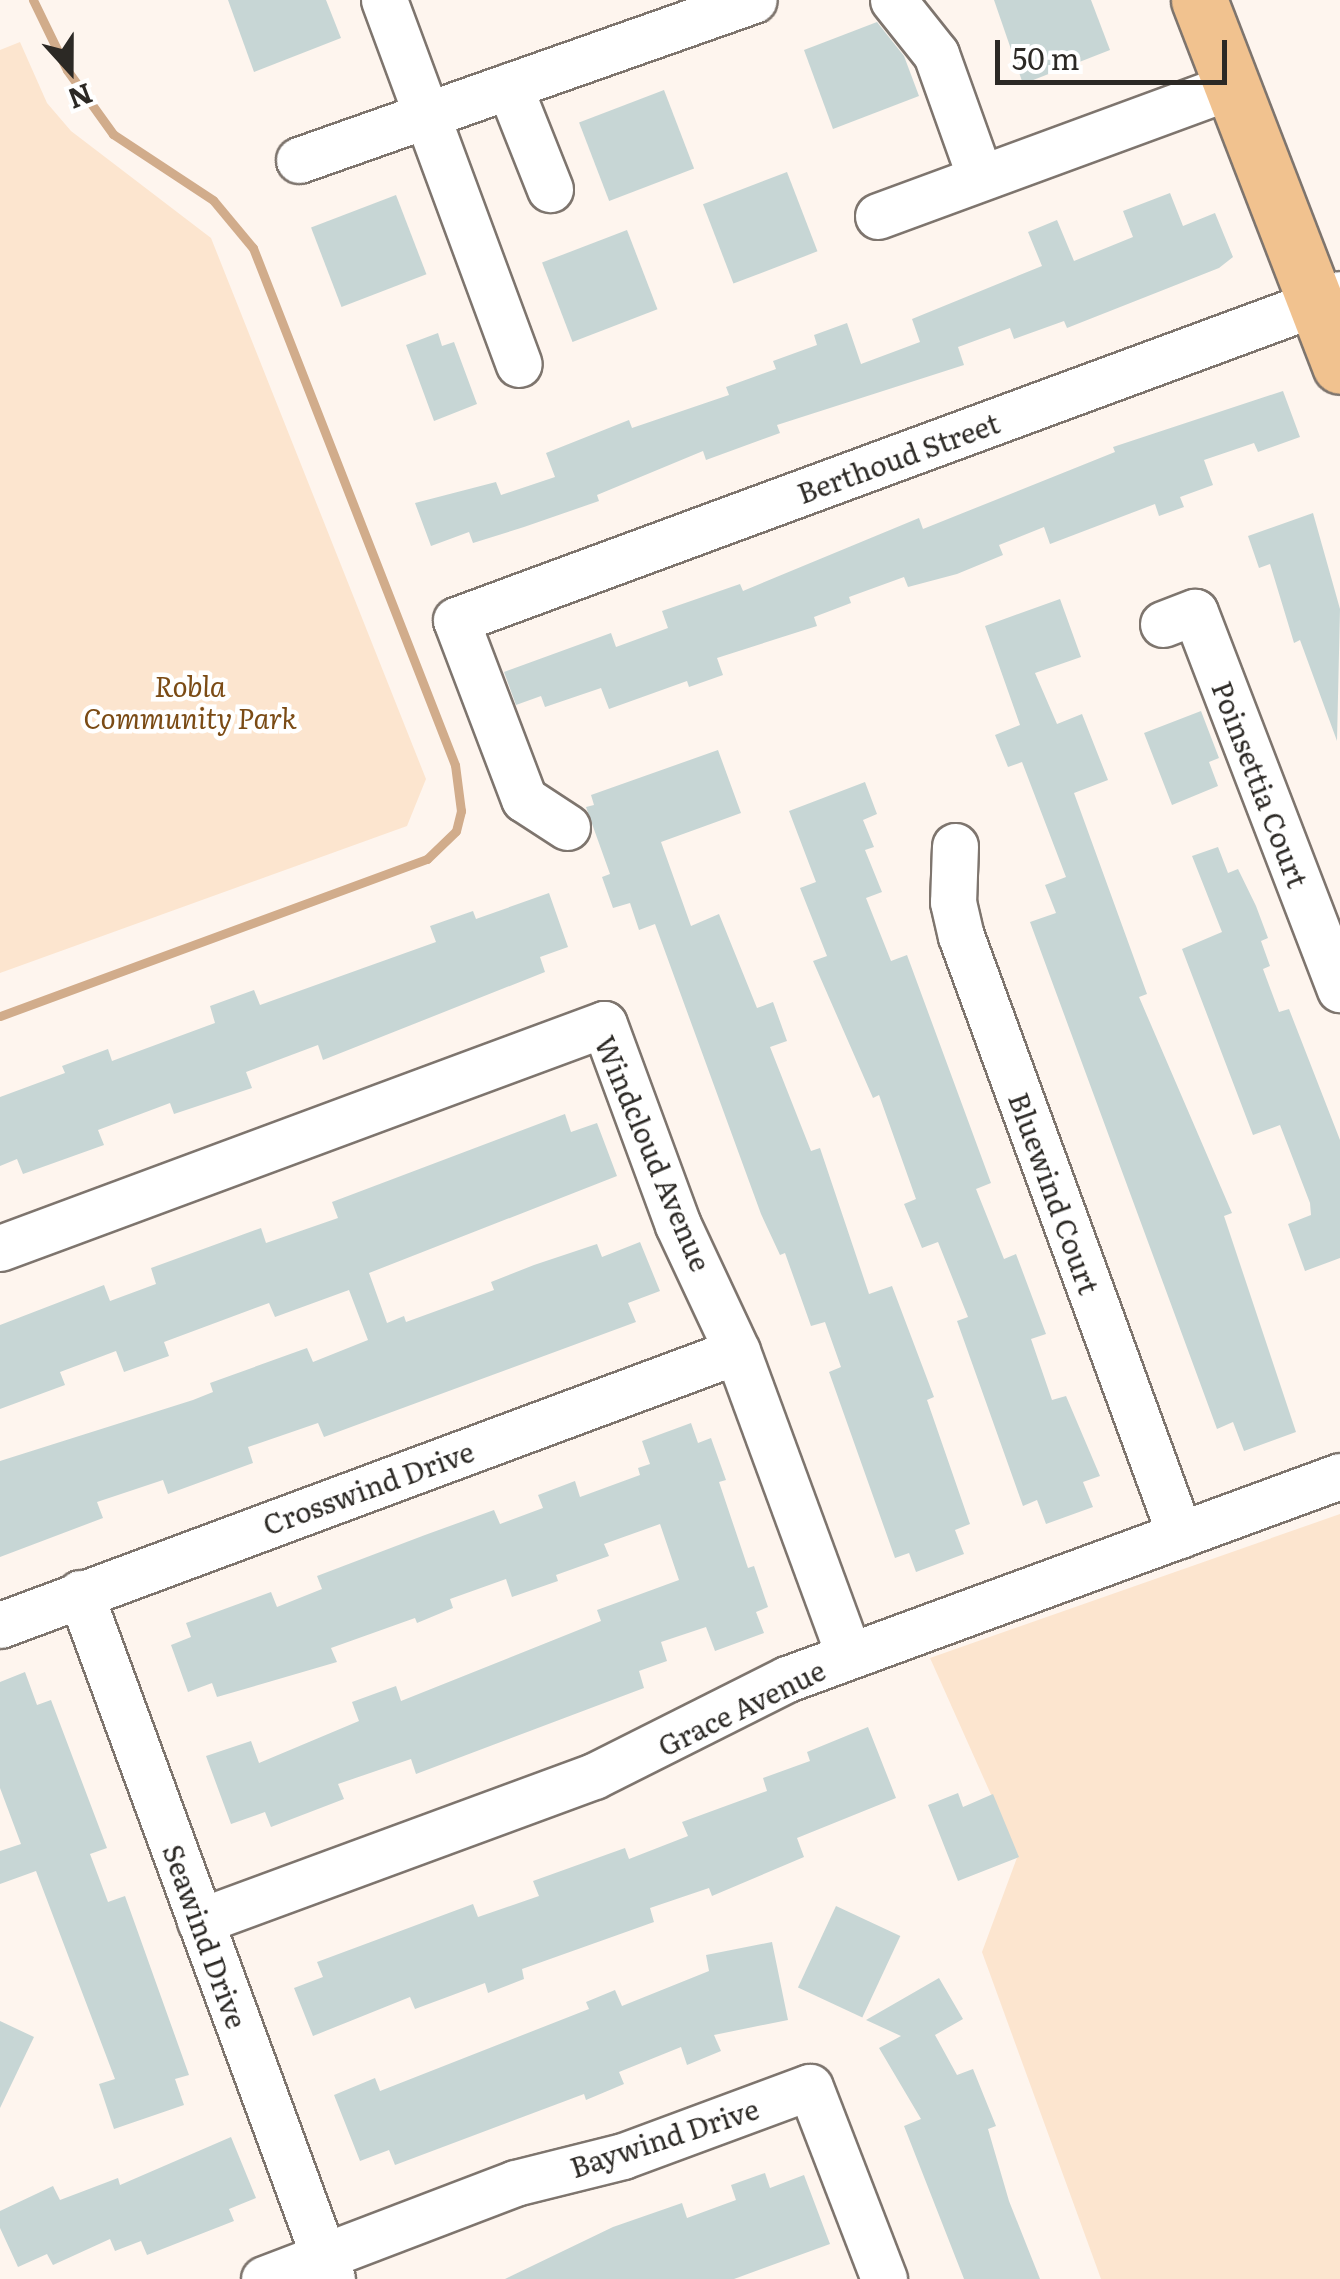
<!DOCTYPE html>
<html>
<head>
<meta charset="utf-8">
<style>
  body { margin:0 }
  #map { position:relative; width:1340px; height:2279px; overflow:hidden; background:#fef5ee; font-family:Literata,serif }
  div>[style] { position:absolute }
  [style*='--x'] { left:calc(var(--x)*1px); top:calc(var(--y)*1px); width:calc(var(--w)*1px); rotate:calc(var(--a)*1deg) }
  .green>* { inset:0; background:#fce5cf }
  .stream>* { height:9px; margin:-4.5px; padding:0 4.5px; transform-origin:4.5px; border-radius:4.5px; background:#d1ac8b }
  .building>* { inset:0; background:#c7d6d5; transform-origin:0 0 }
  .roads { filter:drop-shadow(2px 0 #7e756e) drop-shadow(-2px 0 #7e756e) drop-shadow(0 2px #7e756e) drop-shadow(0 -2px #7e756e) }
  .minor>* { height:45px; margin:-22.5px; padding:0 22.5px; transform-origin:22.5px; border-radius:22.5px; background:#fff }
  .major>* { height:55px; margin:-27.5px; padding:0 27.5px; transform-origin:27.5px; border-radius:27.5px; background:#f1c28f }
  span { translate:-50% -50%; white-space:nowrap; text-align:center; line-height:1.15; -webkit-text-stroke:9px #fff; paint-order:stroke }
  .street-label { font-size:28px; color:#2c2925 }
  .park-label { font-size:28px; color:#7b4b15; font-style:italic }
  .north { position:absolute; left:20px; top:20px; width:100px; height:100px; -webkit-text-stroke:8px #fff; paint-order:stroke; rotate:159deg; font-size:28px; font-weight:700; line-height:40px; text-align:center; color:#2c2925 }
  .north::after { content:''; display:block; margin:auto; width:35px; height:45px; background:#2c2925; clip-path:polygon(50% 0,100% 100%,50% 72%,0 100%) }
  .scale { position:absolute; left:995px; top:40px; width:232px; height:45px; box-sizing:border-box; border:5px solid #2c2925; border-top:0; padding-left:12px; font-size:30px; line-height:35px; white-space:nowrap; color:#2c2925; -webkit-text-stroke:8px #fff; paint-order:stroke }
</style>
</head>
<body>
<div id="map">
  <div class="green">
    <i style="clip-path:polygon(20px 42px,47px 103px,71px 131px,211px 238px,426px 779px,407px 826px,0 973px,0 50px)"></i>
    <i style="clip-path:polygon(1340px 1514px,1340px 2279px,1101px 2279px,982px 1952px,1018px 1855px,930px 1658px)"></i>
  </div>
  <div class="stream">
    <i style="--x:0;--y:1016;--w:455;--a:-20.2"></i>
    <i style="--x:427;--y:859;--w:40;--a:-44"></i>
    <i style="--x:456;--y:831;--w:21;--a:-76"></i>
    <i style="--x:461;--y:811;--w:46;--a:-97.4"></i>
    <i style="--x:455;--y:765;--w:555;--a:-111.34"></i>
    <i style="--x:253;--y:248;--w:62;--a:-129.8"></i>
    <i style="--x:213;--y:200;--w:120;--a:-146.6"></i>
    <i style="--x:113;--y:134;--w:79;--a:-125.7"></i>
    <i style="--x:67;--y:70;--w:78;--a:-115.9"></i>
  </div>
  <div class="building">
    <i style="clip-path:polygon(228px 0,326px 0,341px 38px,254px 72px)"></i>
    <i style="clip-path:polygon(994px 0,1091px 0,1110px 50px,1023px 84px)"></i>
    <i style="clip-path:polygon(877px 22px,904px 56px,919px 96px,833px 129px,804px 50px)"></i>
    <i style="left:664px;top:90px;width:84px;height:91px;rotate:69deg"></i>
    <i style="left:787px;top:172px;width:85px;height:90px;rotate:69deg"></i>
    <i style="clip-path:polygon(1170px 193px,1183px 226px,1215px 213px,1233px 257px,1219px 268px,1067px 328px,1064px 321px,1014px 339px,1010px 328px,958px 347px,964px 365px,777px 425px,780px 433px,706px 460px,703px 451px,597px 495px,599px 501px,524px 527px,473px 543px,469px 532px,431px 546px,415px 503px,496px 482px,501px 495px,555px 477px,546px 453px,629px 420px,632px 428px,729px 395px,726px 387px,776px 369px,773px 361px,817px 345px,814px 335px,847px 323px,861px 364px,920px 342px,912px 319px,1042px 266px,1028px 232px,1057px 220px,1074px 261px,1133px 237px,1123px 211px)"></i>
    <i style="left:396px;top:195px;width:85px;height:91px;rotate:69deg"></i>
    <i style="left:627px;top:230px;width:85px;height:91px;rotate:69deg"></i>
    <i style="clip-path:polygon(438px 333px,442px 346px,454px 342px,477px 404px,434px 421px,406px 345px)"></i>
    <i style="clip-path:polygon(1283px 391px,1300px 437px,1258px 452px,1254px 443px,1204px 460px,1213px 485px,1180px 497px,1184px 507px,1159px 516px,1155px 504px,1050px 544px,1044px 527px,999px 545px,1003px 555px,957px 574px,908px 587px,904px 577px,849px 597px,851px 603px,814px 617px,817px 626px,717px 658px,723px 675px,689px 687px,687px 681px,609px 709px,601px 688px,545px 707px,541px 696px,516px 705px,504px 672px,611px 633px,616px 647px,668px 628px,662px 611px,740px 584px,743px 591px,919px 518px,923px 529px,1115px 452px,1113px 447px)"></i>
    <i style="clip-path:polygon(1313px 513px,1340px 609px,1337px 741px,1300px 640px,1294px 643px,1270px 564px,1259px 568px,1248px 536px)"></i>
    <i style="clip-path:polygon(1060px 599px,1081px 657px,1035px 673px,1057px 724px,1082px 714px,1108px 780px,1074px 793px,1147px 994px,1139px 997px,1232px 1213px,1224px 1216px,1296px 1432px,1244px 1451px,1233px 1422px,1217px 1429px,1030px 922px,1056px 913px,1045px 885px,1066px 877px,1022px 762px,1008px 767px,995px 735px,1020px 725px,985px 626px)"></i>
    <i style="clip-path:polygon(1201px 711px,1219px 758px,1209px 762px,1218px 786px,1172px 805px,1144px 733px)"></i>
    <i style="clip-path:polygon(718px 750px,741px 813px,661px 842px,691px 926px,719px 914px,757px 1008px,773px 1002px,787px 1041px,770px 1047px,811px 1151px,820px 1148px,869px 1294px,892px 1286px,934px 1397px,927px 1400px,970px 1524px,955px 1530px,964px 1554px,916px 1572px,909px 1553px,895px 1558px,829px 1372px,841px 1367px,825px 1322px,811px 1326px,785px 1253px,780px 1255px,761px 1214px,655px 924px,639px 930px,630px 903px,613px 908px,602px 877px,610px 874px,586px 807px,594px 805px,591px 795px)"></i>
    <i style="clip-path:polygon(865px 782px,877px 814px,863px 820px,874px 847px,865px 850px,882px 892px,866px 898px,891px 961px,907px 955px,991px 1183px,976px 1189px,1004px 1259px,1016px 1254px,1046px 1334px,1031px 1339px,1052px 1400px,1066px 1396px,1100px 1476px,1083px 1482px,1093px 1507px,1046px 1524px,1037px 1500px,1023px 1506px,957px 1321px,968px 1317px,938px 1242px,922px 1248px,904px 1204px,916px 1199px,879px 1095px,873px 1098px,813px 961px,827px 956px,800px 888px,816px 882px,789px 811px)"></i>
    <i style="clip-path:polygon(1218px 847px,1228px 873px,1238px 869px,1256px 906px,1268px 938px,1261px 941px,1270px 966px,1263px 969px,1279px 1012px,1289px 1009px,1340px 1140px,1340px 1258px,1305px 1271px,1288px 1224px,1311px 1215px,1310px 1203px,1280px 1125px,1253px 1135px,1182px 949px,1222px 932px,1192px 856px)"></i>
    <i style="clip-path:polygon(549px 893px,568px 947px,540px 957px,545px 972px,323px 1060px,318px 1045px,246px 1072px,252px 1088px,174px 1114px,170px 1103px,98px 1130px,104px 1145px,23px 1174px,17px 1159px,0 1166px,0 1097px,65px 1073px,62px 1066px,108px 1049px,112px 1061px,215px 1023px,210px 1006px,254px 990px,260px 1005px,436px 942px,430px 926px,473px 911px,476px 919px)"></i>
    <i style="clip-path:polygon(565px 1114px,571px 1132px,597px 1123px,617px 1176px,369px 1273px,387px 1323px,404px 1316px,406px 1322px,494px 1290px,491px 1282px,534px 1265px,597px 1244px,602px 1257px,640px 1242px,660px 1291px,628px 1303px,636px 1322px,324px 1437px,318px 1423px,248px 1447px,253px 1463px,168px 1494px,163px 1480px,97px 1502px,103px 1518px,0 1557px,0 1461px,193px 1400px,213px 1392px,210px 1383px,307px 1348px,313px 1362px,368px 1340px,349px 1290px,275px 1317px,269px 1303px,164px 1342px,169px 1356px,124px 1372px,116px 1351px,60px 1372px,65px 1385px,0 1409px,0 1325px,104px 1285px,110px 1301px,156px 1284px,151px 1268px,261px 1228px,266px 1243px,338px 1218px,332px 1202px)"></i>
    <i style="clip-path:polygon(691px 1423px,698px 1443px,711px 1438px,726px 1480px,719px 1482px,748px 1568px,754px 1566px,768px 1607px,756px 1612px,764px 1633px,715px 1651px,706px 1627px,661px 1642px,667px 1661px,639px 1671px,644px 1688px,416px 1774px,411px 1759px,338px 1784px,344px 1799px,271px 1827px,265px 1812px,231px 1824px,206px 1756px,251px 1741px,259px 1763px,359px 1721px,352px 1702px,396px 1686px,401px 1701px,601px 1621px,597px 1610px,679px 1580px,660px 1524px,604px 1544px,609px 1556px,556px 1575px,558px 1581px,512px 1597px,506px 1579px,450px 1599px,453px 1608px,417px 1623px,415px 1618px,331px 1648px,337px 1662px,217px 1697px,212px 1683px,188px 1692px,171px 1645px,191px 1637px,186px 1623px,271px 1592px,277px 1607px,322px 1589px,317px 1576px,425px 1535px,494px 1510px,500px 1524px,543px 1508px,538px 1495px,575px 1481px,580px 1497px,640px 1475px,638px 1468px,650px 1464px,642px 1441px)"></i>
    <i style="clip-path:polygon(25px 1672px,37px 1705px,51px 1700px,107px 1848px,90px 1854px,108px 1902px,125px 1896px,189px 2075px,175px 2079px,184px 2105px,114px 2129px,99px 2084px,115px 2079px,36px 1871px,0 1884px,0 1851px,21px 1844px,0 1788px,0 1682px)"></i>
    <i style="clip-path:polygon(868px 1727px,896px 1798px,797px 1838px,804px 1857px,712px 1896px,709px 1888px,650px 1908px,654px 1922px,522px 1969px,524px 1979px,488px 1993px,485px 1983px,415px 2009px,410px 1997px,313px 2036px,294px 1988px,323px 1977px,317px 1962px,473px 1904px,478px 1917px,539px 1896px,533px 1881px,625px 1848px,629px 1859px,688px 1836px,682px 1822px,767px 1791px,763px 1778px,810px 1761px,807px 1752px)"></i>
    <i style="clip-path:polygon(958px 1793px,963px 1807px,993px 1794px,1019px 1857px,958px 1881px,928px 1805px)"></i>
    <i style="left:836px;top:1906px;width:71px;height:90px;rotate:25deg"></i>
    <i style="clip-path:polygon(772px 1942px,788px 2020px,714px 2035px,721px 2051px,687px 2065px,681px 2047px,619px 2072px,624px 2084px,586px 2100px,584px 2094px,395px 2165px,389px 2150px,360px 2161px,334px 2095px,375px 2078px,380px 2091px,589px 2009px,586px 2002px,615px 1990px,622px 2006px,709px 1971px,706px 1955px)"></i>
    <i style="clip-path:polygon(939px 1978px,963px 2019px,935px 2035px,957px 2075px,973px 2069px,996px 2126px,988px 2129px,1009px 2201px,1040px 2279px,964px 2279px,904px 2126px,921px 2119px,879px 2048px,901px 2036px,866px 2020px)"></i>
    <i style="clip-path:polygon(0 2021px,34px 2037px,0 2108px)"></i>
    <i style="clip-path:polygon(231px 2137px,256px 2198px,229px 2209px,234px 2221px,147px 2255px,141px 2241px,115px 2251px,110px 2239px,53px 2265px,47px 2254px,18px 2267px,0 2228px,0 2211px,53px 2186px,60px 2200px,118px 2178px,120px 2185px)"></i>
    <i style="clip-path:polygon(765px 2173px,770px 2188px,804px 2175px,830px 2244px,734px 2279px,505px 2279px,613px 2227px,682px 2203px,687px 2218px,736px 2200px,731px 2185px)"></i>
  </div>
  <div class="roads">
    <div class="minor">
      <i style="--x:384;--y:0;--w:388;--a:69.7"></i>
      <i style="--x:893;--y:0;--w:69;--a:51.5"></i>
      <i style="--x:936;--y:54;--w:131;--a:70.3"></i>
      <i style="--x:509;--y:86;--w:111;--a:68.3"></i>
      <i style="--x:299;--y:160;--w:482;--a:-19.4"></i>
      <i style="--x:878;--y:216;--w:377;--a:-20.2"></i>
      <i style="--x:1163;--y:624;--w:34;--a:-21"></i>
      <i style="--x:1195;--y:612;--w:404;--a:69"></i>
      <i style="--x:567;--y:827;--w:51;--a:-146.9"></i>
      <i style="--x:524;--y:799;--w:191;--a:-110.8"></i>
      <i style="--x:456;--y:620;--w:942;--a:-20.24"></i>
      <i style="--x:955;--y:846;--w:56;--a:92"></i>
      <i style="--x:953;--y:902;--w:35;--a:77"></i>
      <i style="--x:961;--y:936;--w:638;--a:69.92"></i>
      <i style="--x:0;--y:1248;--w:644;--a:-20.35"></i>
      <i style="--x:604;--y:1024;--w:214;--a:69.8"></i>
      <i style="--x:678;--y:1225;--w:139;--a:64.9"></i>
      <i style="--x:737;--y:1351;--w:324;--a:69.8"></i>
      <i style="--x:80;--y:1593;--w:731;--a:69.83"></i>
      <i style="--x:0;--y:1625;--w:786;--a:-20.39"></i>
      <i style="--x:200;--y:1921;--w:420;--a:-20.2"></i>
      <i style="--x:594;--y:1776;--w:216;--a:-26.7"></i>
      <i style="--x:787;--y:1679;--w:589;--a:-20.16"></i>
      <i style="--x:264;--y:2279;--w:269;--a:-20.9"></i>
      <i style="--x:515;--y:2183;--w:111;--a:-14"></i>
      <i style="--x:623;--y:2156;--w:199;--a:-20.3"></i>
      <i style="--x:810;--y:2087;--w:206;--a:68.9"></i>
    </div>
    <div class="major">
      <i style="--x:1199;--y:0;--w:392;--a:68.9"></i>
    </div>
  </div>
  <div class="street-label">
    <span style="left:898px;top:457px;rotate:-20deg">Berthoud Street</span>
    <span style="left:1261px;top:784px;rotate:69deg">Poinsettia Court</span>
    <span style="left:654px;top:1153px;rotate:67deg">Windcloud Avenue</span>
    <span style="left:1055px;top:1193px;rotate:70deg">Bluewind Court</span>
    <span style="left:368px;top:1487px;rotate:-20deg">Crosswind Drive</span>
    <span style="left:741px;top:1707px;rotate:-26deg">Grace Avenue</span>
    <span style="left:206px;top:1936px;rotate:70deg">Seawind Drive</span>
    <span style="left:664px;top:2137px;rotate:-18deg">Baywind Drive</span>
  </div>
  <div class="park-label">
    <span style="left:190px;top:701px">Robla<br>Community Park</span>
  </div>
  <div class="north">N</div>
  <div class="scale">50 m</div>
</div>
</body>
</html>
